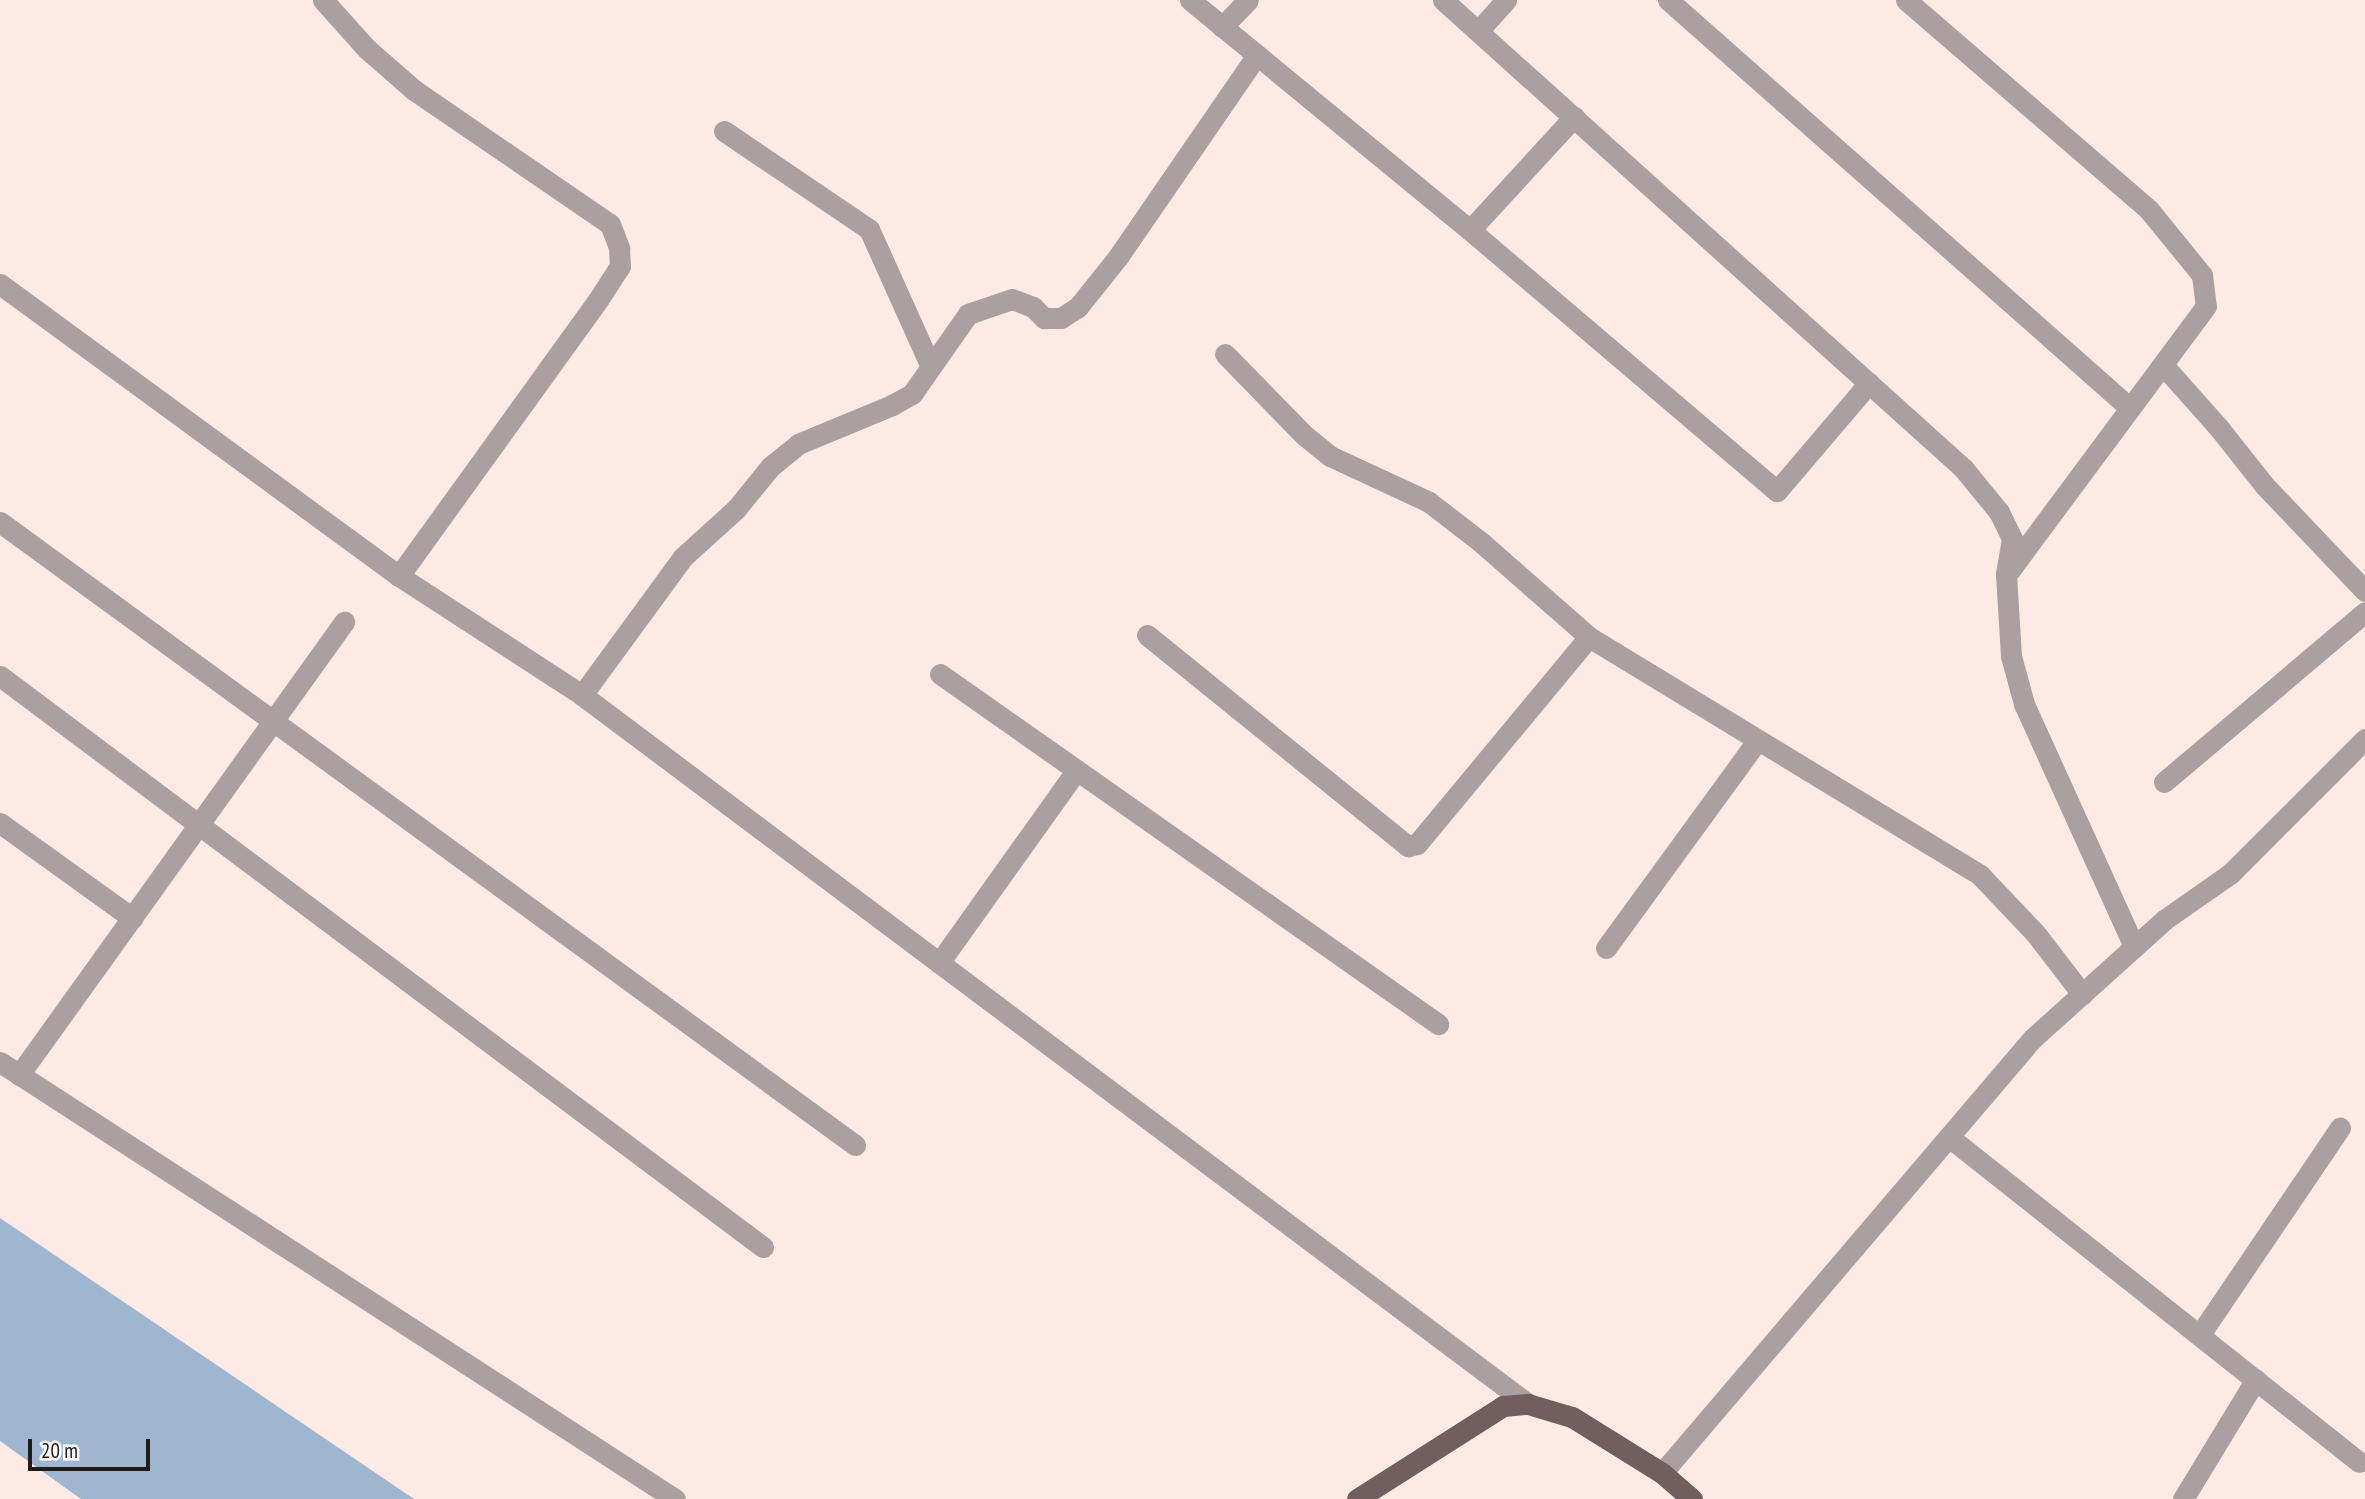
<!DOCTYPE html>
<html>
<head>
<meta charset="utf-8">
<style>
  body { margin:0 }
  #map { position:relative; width:2365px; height:1499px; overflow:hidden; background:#feeae4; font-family:"PT Sans Narrow",sans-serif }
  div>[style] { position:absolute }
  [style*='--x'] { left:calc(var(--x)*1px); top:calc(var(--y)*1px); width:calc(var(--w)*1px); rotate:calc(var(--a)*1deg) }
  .water>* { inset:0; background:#9eb6cf }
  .street>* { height:21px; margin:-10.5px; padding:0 10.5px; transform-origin:10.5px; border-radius:10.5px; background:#aba0a1 }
  .primary>* { height:21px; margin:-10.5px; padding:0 10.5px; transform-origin:10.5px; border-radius:10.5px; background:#715f60 }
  span { translate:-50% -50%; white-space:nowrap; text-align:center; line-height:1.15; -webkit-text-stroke:6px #fff; paint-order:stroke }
  .scale { position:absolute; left:28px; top:1439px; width:122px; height:32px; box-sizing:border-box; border:4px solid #231b18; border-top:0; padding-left:9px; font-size:21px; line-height:24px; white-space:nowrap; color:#231b18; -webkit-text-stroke:5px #fff; paint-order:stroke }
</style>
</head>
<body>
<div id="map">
  <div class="water">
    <i style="clip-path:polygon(0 1218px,414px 1499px,81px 1499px,0 1441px)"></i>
  </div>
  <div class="street">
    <i style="--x:323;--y:0;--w:66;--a:48.1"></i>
    <i style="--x:367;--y:49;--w:62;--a:41.1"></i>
    <i style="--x:414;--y:90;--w:237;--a:34.4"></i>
    <i style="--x:610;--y:224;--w:26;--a:69"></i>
    <i style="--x:619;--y:248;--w:18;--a:87"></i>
    <i style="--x:620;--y:266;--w:40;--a:122.9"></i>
    <i style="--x:598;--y:300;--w:340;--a:125.8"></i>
    <i style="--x:1190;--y:0;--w:362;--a:39.4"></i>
    <i style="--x:1470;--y:230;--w:403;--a:40.4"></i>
    <i style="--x:1777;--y:491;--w:142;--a:-49.6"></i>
    <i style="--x:1443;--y:0;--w:700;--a:41.99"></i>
    <i style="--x:1963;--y:468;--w:57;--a:50.7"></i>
    <i style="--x:1999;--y:512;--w:30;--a:64"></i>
    <i style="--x:2012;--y:539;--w:36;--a:100"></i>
    <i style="--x:2006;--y:574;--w:82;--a:86.5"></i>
    <i style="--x:2011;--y:656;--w:50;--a:74.8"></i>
    <i style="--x:2024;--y:704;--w:267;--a:65.6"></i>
    <i style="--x:1668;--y:0;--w:616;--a:41.45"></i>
    <i style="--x:1906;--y:0;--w:321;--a:40.8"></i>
    <i style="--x:2149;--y:210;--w:84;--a:50.8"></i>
    <i style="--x:2202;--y:275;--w:31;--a:83"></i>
    <i style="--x:2206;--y:306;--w:329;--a:126.6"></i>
    <i style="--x:1222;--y:27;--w:37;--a:-46"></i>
    <i style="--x:1478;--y:31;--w:42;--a:-47.9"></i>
    <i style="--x:724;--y:131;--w:175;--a:34.1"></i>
    <i style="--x:869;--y:229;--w:151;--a:65.8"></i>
    <i style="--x:1470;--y:230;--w:154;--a:-47.4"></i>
    <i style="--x:0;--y:284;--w:494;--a:36.2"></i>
    <i style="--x:399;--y:576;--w:218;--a:33"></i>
    <i style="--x:582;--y:695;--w:1182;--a:36.85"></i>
    <i style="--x:1225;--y:354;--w:113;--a:45.7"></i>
    <i style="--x:1304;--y:435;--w:33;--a:39"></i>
    <i style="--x:1330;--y:456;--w:109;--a:24.9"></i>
    <i style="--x:1429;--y:502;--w:67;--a:37.7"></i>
    <i style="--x:1482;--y:543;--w:142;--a:41.3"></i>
    <i style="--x:1589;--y:637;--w:458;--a:31.3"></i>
    <i style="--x:1980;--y:875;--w:81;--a:46.5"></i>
    <i style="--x:2036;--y:934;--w:76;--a:52.5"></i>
    <i style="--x:2163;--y:365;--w:84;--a:48.4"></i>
    <i style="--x:2219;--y:428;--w:74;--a:51.6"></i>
    <i style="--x:2265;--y:486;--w:145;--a:46.4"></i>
    <i style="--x:0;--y:522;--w:1058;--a:36.08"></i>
    <i style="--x:1147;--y:635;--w:336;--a:39"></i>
    <i style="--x:1408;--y:846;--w:9;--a:-13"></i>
    <i style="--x:1417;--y:844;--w:269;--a:-50.3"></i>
    <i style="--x:940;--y:674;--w:609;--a:35.1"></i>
    <i style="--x:0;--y:676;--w:953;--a:36.81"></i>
    <i style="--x:582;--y:695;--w:171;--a:-53.8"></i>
    <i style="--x:683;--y:557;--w:72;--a:-42.2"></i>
    <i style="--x:736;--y:509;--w:54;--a:-51"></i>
    <i style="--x:770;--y:467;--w:36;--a:-39"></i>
    <i style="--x:798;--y:444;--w:102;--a:-22.5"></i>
    <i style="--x:892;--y:405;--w:23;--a:-29"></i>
    <i style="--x:912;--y:394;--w:98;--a:-55"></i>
    <i style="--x:968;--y:314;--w:46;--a:-18.8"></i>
    <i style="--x:1012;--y:299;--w:22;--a:21"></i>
    <i style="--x:1033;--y:307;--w:16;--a:45"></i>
    <i style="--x:1044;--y:318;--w:17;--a:0"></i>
    <i style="--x:1061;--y:318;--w:20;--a:-33"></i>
    <i style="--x:1078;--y:307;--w:64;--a:-51.3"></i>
    <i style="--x:1118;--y:257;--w:245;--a:-55.5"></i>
    <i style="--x:2164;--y:782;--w:263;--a:-40.2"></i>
    <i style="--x:0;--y:823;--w:163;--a:35.7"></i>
    <i style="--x:1606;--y:948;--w:256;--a:-53.9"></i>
    <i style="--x:939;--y:963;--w:236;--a:-54.5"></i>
    <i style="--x:0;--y:1062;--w:804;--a:32.92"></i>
    <i style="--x:19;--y:1075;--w:558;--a:-54.34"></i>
    <i style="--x:1949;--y:1137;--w:523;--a:38.4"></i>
    <i style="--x:2201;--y:1333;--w:248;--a:-55.9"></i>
    <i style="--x:1662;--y:1473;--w:570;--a:-49.55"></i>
    <i style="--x:2032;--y:1039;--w:178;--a:-42"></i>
    <i style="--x:2164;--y:920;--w:80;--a:-34.9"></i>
    <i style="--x:2230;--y:874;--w:191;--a:-45"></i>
    <i style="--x:2183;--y:1499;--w:140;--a:-58.7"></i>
  </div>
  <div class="primary">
    <i style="--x:1357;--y:1499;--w:173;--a:-32.5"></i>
    <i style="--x:1503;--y:1406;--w:25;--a:-5"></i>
    <i style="--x:1528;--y:1404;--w:46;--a:16.5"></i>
    <i style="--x:1572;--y:1417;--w:106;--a:31.9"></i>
    <i style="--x:1662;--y:1473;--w:40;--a:41"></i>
  </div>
  <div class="scale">20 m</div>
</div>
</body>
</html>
